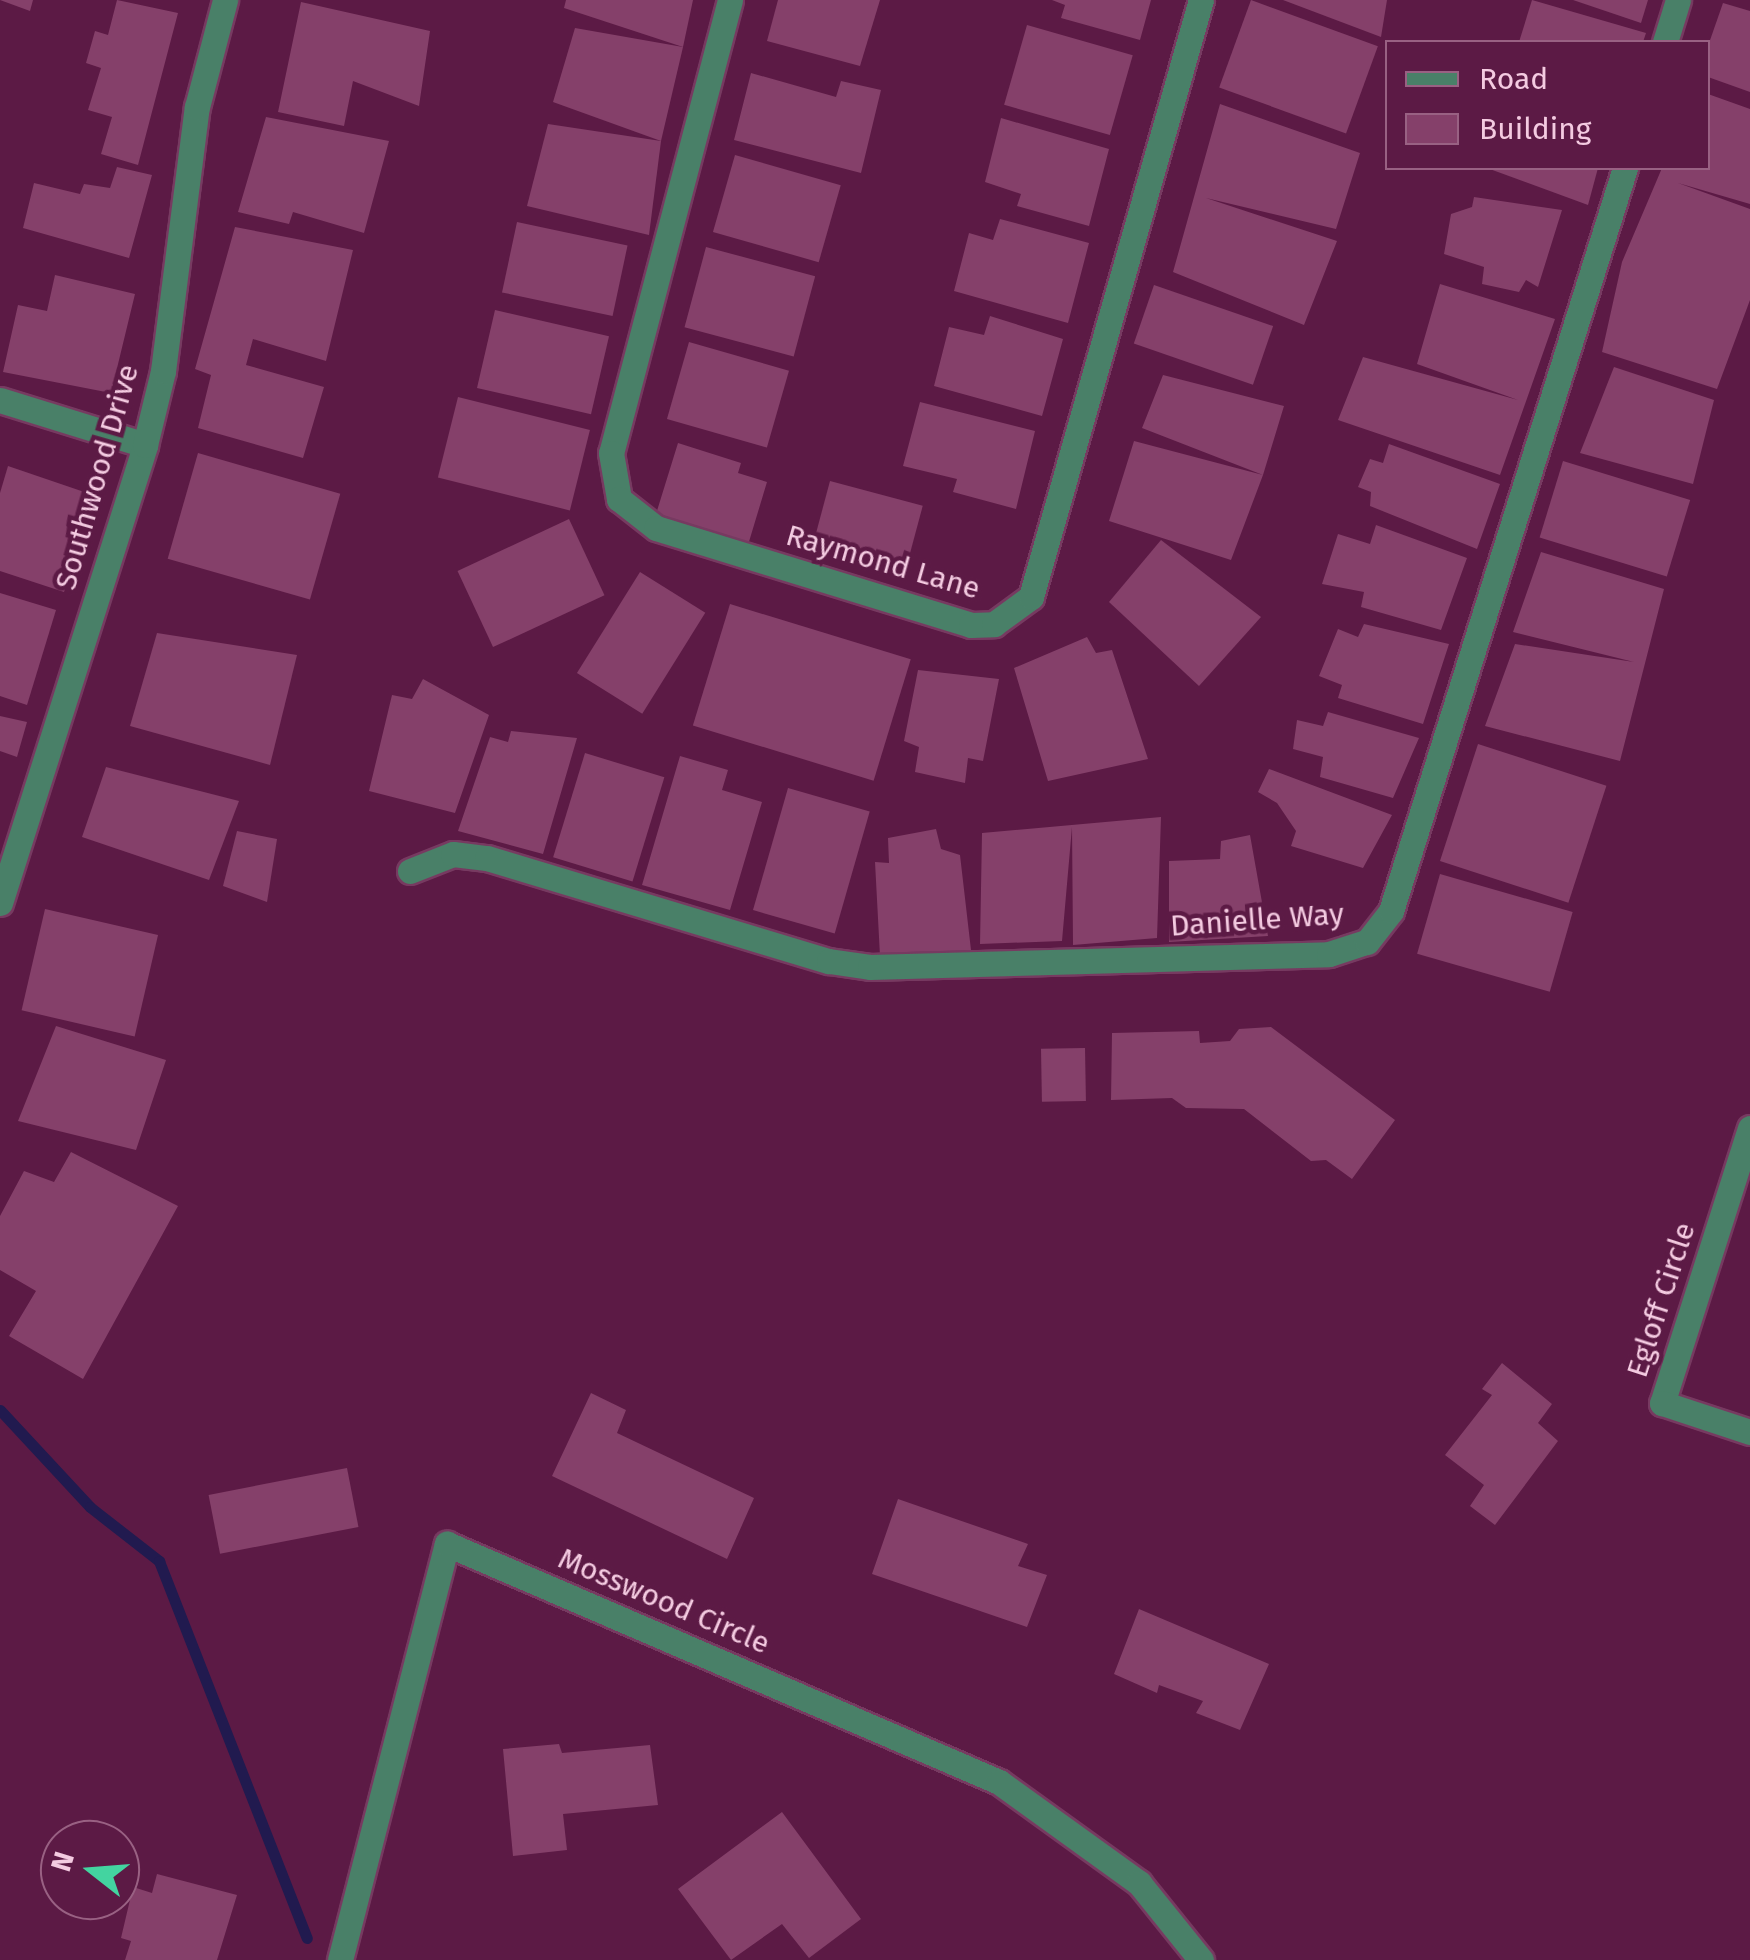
<!DOCTYPE html>
<html>
<head>
<meta charset="utf-8">
<style>
  body { margin:0 }
  #map { position:relative; width:1750px; height:1960px; overflow:hidden; background:#5c1a45; font-family:"Fira Sans",sans-serif }
  div>[style] { position:absolute }
  [style*='--x'] { left:calc(var(--x)*1px); top:calc(var(--y)*1px); width:calc(var(--w)*1px); rotate:calc(var(--a)*1deg) }
  .stream>* { height:11px; margin:-5.5px; padding:0 5.5px; transform-origin:5.5px; border-radius:5.5px; background:#211a4f }
  .building>* { inset:0; background:#85406a; transform-origin:0 0 }
  .roads { filter:drop-shadow(2px 0 #773a61) drop-shadow(-2px 0 #773a61) drop-shadow(0 2px #773a61) drop-shadow(0 -2px #773a61) }
  .minor>* { height:25px; margin:-12.5px; padding:0 12.5px; transform-origin:12.5px; border-radius:12.5px; background:#498068 }
  span { translate:-50% -50%; white-space:nowrap; text-align:center; line-height:1.15; -webkit-text-stroke:9px #5c1a45; paint-order:stroke }
  .street-label { font-size:30px; color:#f4cbe1 }
  .legend { position:absolute; left:1385px; top:40px; width:325px; height:130px; box-sizing:border-box; background:#5c1a45; border:2px solid #996183; margin:0; padding:12px 18px; list-style:none; font-size:30px; color:#f4cbe1 }
  .legend li { display:flex; align-items:center; gap:20px; height:50px }
  .legend b { width:50px; border:2px solid #996183 }
  .north { position:absolute; left:40px; top:1820px; width:100px; height:100px; box-sizing:border-box; background:#5c1a45; border:2px solid #996183; border-radius:50%; rotate:287deg; font-size:28px; font-weight:700; line-height:40px; text-align:center; color:#f4cbe1 }
  .north::after { content:''; display:block; margin:auto; width:35px; height:45px; background:#43d4a0; clip-path:polygon(50% 0,100% 100%,50% 72%,0 100%) }
</style>
</head>
<body>
<div id="map">
  <div class="stream">
    <i style="--x:0;--y:1410;--w:132;--a:47.1"></i>
    <i style="--x:90;--y:1507;--w:88;--a:38"></i>
    <i style="--x:159;--y:1561;--w:405;--a:68.6"></i>
  </div>
  <div class="building">
    <i style="clip-path:polygon(0 0,33px 0,30px 11px)"></i>
    <i style="clip-path:polygon(117px 0,178px 13px,138px 165px,101px 154px,112px 117px,88px 110px,101px 68px,86px 63px,95px 31px,108px 35px)"></i>
    <i style="clip-path:polygon(566px 0,693px 0,683px 47px,564px 8px)"></i>
    <i style="clip-path:polygon(778px 0,880px 0,860px 66px,767px 41px)"></i>
    <i style="clip-path:polygon(1052px 0,1151px 0,1140px 40px,1061px 18px,1065px 5px)"></i>
    <i style="left:1251px;top:0;width:135px;height:93px;rotate:20deg"></i>
    <i style="clip-path:polygon(1283px 0,1387px 0,1381px 37px)"></i>
    <i style="clip-path:polygon(1532px 0,1646px 33px,1643px 42px,1519px 42px)"></i>
    <i style="clip-path:polygon(1573px 0,1648px 0,1641px 23px)"></i>
    <i style="clip-path:polygon(301px 2px,430px 31px,419px 106px,353px 81px,344px 126px,278px 112px)"></i>
    <i style="clip-path:polygon(1723px 3px,1750px 11px,1750px 92px,1708px 77px,1708px 46px)"></i>
    <i style="left:1027px;top:25px;width:110px;height:83px;rotate:16deg"></i>
    <i style="clip-path:polygon(575px 28px,683px 47px,661px 141px,553px 102px)"></i>
    <i style="clip-path:polygon(751px 73px,836px 97px,841px 81px,881px 90px,861px 173px,734px 140px)"></i>
    <i style="clip-path:polygon(1708px 94px,1750px 109px,1750px 204px,1678px 183px,1750px 209px,1750px 300px,1717px 389px,1602px 352px,1622px 262px,1662px 168px,1708px 168px)"></i>
    <i style="clip-path:polygon(1220px 104px,1360px 153px,1336px 229px,1206px 198px,1337px 241px,1304px 325px,1173px 272px)"></i>
    <i style="clip-path:polygon(266px 117px,389px 141px,364px 233px,293px 212px,289px 224px,238px 212px)"></i>
    <i style="clip-path:polygon(1001px 118px,1109px 149px,1089px 226px,1017px 206px,1021px 194px,985px 182px)"></i>
    <i style="clip-path:polygon(548px 124px,661px 141px,649px 235px,527px 206px)"></i>
    <i style="left:735px;top:155px;width:110px;height:80px;rotate:16deg"></i>
    <i style="clip-path:polygon(117px 167px,152px 175px,129px 258px,23px 228px,34px 183px,80px 194px,84px 184px,110px 188px)"></i>
    <i style="clip-path:polygon(1487px 168px,1598px 168px,1588px 205px)"></i>
    <i style="clip-path:polygon(1474px 197px,1562px 210px,1538px 287px,1526px 280px,1519px 292px,1482px 284px,1484px 267px,1444px 254px,1451px 214px,1472px 207px)"></i>
    <i style="clip-path:polygon(1000px 219px,1089px 243px,1068px 323px,954px 291px,969px 233px,993px 240px)"></i>
    <i style="left:517px;top:222px;width:113px;height:72px;rotate:12deg"></i>
    <i style="clip-path:polygon(235px 227px,353px 250px,326px 361px,253px 339px,246px 365px,324px 387px,303px 458px,198px 428px,211px 375px,195px 369px)"></i>
    <i style="left:706px;top:247px;width:113px;height:83px;rotate:15deg"></i>
    <i style="clip-path:polygon(55px 275px,135px 294px,111px 393px,3px 372px,18px 305px,47px 311px)"></i>
    <i style="clip-path:polygon(1440px 284px,1555px 319px,1500px 475px,1338px 420px,1363px 357px,1518px 400px,1417px 364px)"></i>
    <i style="left:1154px;top:285px;width:126px;height:62px;rotate:19deg"></i>
    <i style="left:495px;top:310px;width:117px;height:80px;rotate:13deg"></i>
    <i style="clip-path:polygon(990px 316px,1063px 339px,1042px 416px,934px 386px,949px 327px,984px 335px)"></i>
    <i style="left:689px;top:342px;width:104px;height:80px;rotate:16deg"></i>
    <i style="clip-path:polygon(1614px 367px,1714px 400px,1693px 484px,1580px 453px)"></i>
    <i style="clip-path:polygon(1163px 375px,1284px 406px,1263px 475px,1231px 560px,1109px 521px,1134px 441px,1263px 475px,1142px 428px)"></i>
    <i style="left:458px;top:397px;width:136px;height:83px;rotate:14deg"></i>
    <i style="clip-path:polygon(920px 402px,1035px 431px,1016px 509px,953px 492px,957px 479px,903px 466px)"></i>
    <i style="clip-path:polygon(678px 443px,741px 463px,738px 473px,767px 482px,748px 545px,656px 514px)"></i>
    <i style="clip-path:polygon(1389px 444px,1500px 484px,1477px 549px,1370px 506px,1371px 492px,1358px 487px,1370px 459px,1383px 463px)"></i>
    <i style="left:198px;top:453px;width:148px;height:110px;rotate:16deg"></i>
    <i style="left:1563px;top:461px;width:133px;height:80px;rotate:17deg"></i>
    <i style="clip-path:polygon(8px 466px,96px 496px,64px 592px,0 571px,0 493px)"></i>
    <i style="left:830px;top:481px;width:96px;height:69px;rotate:15deg"></i>
    <i style="left:569px;top:519px;width:84px;height:123px;rotate:65deg"></i>
    <i style="clip-path:polygon(1376px 525px,1467px 558px,1441px 630px,1361px 607px,1364px 592px,1322px 584px,1338px 534px,1370px 544px)"></i>
    <i style="clip-path:polygon(1161px 540px,1261px 617px,1199px 686px,1109px 602px)"></i>
    <i style="clip-path:polygon(1541px 552px,1664px 589px,1620px 761px,1485px 726px,1515px 644px,1634px 662px,1513px 632px)"></i>
    <i style="left:640px;top:572px;width:77px;height:119px;rotate:32deg"></i>
    <i style="clip-path:polygon(0 593px,56px 610px,27px 705px,0 696px)"></i>
    <i style="left:730px;top:604px;width:189px;height:127px;rotate:17deg"></i>
    <i style="clip-path:polygon(1364px 624px,1449px 644px,1423px 724px,1338px 698px,1342px 685px,1319px 676px,1338px 629px,1358px 637px)"></i>
    <i style="clip-path:polygon(157px 633px,297px 655px,270px 765px,130px 726px)"></i>
    <i style="clip-path:polygon(1087px 637px,1096px 653px,1112px 650px,1148px 759px,1048px 781px,1014px 668px)"></i>
    <i style="clip-path:polygon(918px 670px,999px 679px,983px 761px,968px 758px,965px 783px,915px 772px,919px 747px,904px 741px)"></i>
    <i style="clip-path:polygon(423px 679px,489px 715px,455px 813px,369px 791px,392px 695px,412px 699px)"></i>
    <i style="clip-path:polygon(1328px 712px,1419px 738px,1393px 798px,1320px 777px,1323px 757px,1293px 749px,1297px 720px,1323px 726px)"></i>
    <i style="clip-path:polygon(0 716px,27px 722px,17px 757px,0 751px)"></i>
    <i style="clip-path:polygon(511px 731px,577px 738px,543px 854px,458px 831px,490px 737px,508px 742px)"></i>
    <i style="left:1478px;top:744px;width:135px;height:123px;rotate:18deg"></i>
    <i style="left:585px;top:753px;width:83px;height:109px;rotate:17deg"></i>
    <i style="clip-path:polygon(680px 756px,728px 770px,722px 790px,762px 802px,730px 910px,642px 885px)"></i>
    <i style="clip-path:polygon(106px 767px,239px 801px,209px 880px,82px 837px)"></i>
    <i style="clip-path:polygon(1269px 769px,1392px 815px,1363px 868px,1291px 846px,1296px 831px,1277px 803px,1258px 792px)"></i>
    <i style="left:788px;top:788px;width:85px;height:127px;rotate:16deg"></i>
    <i style="clip-path:polygon(1161px 817px,1157px 938px,1073px 945px,1072px 827px,1062px 941px,980px 944px,982px 833px)"></i>
    <i style="clip-path:polygon(936px 829px,941px 849px,960px 855px,971px 950px,880px 956px,875px 862px,889px 863px,888px 838px)"></i>
    <i style="clip-path:polygon(237px 831px,277px 839px,267px 902px,223px 886px)"></i>
    <i style="clip-path:polygon(1250px 835px,1268px 936px,1169px 942px,1169px 861px,1220px 859px,1221px 841px)"></i>
    <i style="left:1440px;top:874px;width:138px;height:83px;rotate:16deg"></i>
    <i style="left:45px;top:909px;width:116px;height:104px;rotate:13deg"></i>
    <i style="clip-path:polygon(56px 1026px,166px 1060px,136px 1150px,18px 1121px)"></i>
    <i style="clip-path:polygon(1271px 1027px,1395px 1120px,1352px 1179px,1326px 1160px,1311px 1161px,1244px 1109px,1186px 1108px,1172px 1098px,1111px 1100px,1112px 1033px,1199px 1031px,1200px 1043px,1230px 1041px,1239px 1029px)"></i>
    <i style="left:1085px;top:1048px;width:53px;height:44px;rotate:89deg"></i>
    <i style="clip-path:polygon(71px 1152px,178px 1206px,83px 1379px,9px 1336px,36px 1291px,0 1270px,0 1216px,24px 1171px,54px 1182px)"></i>
    <i style="clip-path:polygon(1502px 1363px,1552px 1404px,1538px 1423px,1558px 1441px,1495px 1525px,1470px 1506px,1484px 1485px,1445px 1455px,1492px 1395px,1482px 1389px)"></i>
    <i style="clip-path:polygon(591px 1393px,626px 1410px,617px 1433px,754px 1498px,727px 1559px,552px 1476px)"></i>
    <i style="left:347px;top:1468px;width:60px;height:141px;rotate:79deg"></i>
    <i style="clip-path:polygon(898px 1499px,1028px 1544px,1018px 1566px,1047px 1575px,1027px 1627px,872px 1574px)"></i>
    <i style="clip-path:polygon(1139px 1609px,1269px 1664px,1240px 1730px,1196px 1713px,1203px 1701px,1159px 1685px,1157px 1693px,1114px 1674px)"></i>
    <i style="clip-path:polygon(559px 1744px,562px 1753px,650px 1745px,658px 1805px,563px 1814px,567px 1850px,513px 1856px,503px 1749px)"></i>
    <i style="clip-path:polygon(782px 1812px,861px 1919px,809px 1958px,782px 1924px,731px 1960px,678px 1889px)"></i>
    <i style="clip-path:polygon(157px 1874px,237px 1895px,217px 1960px,125px 1960px,131px 1941px,121px 1938px,133px 1887px,152px 1893px)"></i>
  </div>
  <div class="roads">
    <div class="minor">
      <i style="--x:730;--y:0;--w:468;--a:104.7"></i>
      <i style="--x:611;--y:453;--w:47;--a:80.1"></i>
      <i style="--x:619;--y:499;--w:47;--a:38.1"></i>
      <i style="--x:656;--y:528;--w:330;--a:17.1"></i>
      <i style="--x:971;--y:625;--w:23;--a:-2"></i>
      <i style="--x:994;--y:624;--w:46;--a:-36.1"></i>
      <i style="--x:1031;--y:597;--w:621;--a:-74.11"></i>
      <i style="--x:1665;--y:42;--w:44;--a:-72.8"></i>
      <i style="--x:0;--y:400;--w:152;--a:17.2"></i>
      <i style="--x:410;--y:871;--w:46;--a:-21.6"></i>
      <i style="--x:453;--y:854;--w:34;--a:7"></i>
      <i style="--x:487;--y:858;--w:357;--a:16.8"></i>
      <i style="--x:829;--y:961;--w:41;--a:8.3"></i>
      <i style="--x:870;--y:967;--w:459;--a:-1.6"></i>
      <i style="--x:1329;--y:954;--w:40;--a:-18"></i>
      <i style="--x:1367;--y:942;--w:39;--a:-52"></i>
      <i style="--x:1391;--y:911;--w:779;--a:-72.52"></i>
      <i style="--x:0;--y:903;--w:480;--a:-72.4"></i>
      <i style="--x:145;--y:445;--w:76;--a:-76.3"></i>
      <i style="--x:163;--y:371;--w:266;--a:-82.7"></i>
      <i style="--x:197;--y:107;--w:111;--a:-75.3"></i>
      <i style="--x:1750;--y:1128;--w:289;--a:107.7"></i>
      <i style="--x:1662;--y:1403;--w:93;--a:18.2"></i>
      <i style="--x:340;--y:1960;--w:430;--a:-75.6"></i>
      <i style="--x:447;--y:1544;--w:601;--a:23.32"></i>
      <i style="--x:999;--y:1782;--w:173;--a:35.8"></i>
      <i style="--x:1139;--y:1883;--w:99;--a:51.2"></i>
    </div>
  </div>
  <div class="street-label">
    <span style="left:97px;top:477px;rotate:-74deg">Southwood Drive</span>
    <span style="left:883px;top:562px;rotate:16deg">Raymond Lane</span>
    <span style="left:1257px;top:920px;rotate:-4deg">Danielle Way</span>
    <span style="left:1661px;top:1300px;rotate:-72deg">Egloff Circle</span>
    <span style="left:664px;top:1601px;rotate:23deg">Mosswood Circle</span>
  </div>
  <ul class="legend">
  <li><b style="height:12px;background:#498068"></b>Road</li>
  <li><b style="height:28px;background:#85406a"></b>Building</li>
  </ul>
  <div class="north">N</div>
</div>
</body>
</html>
